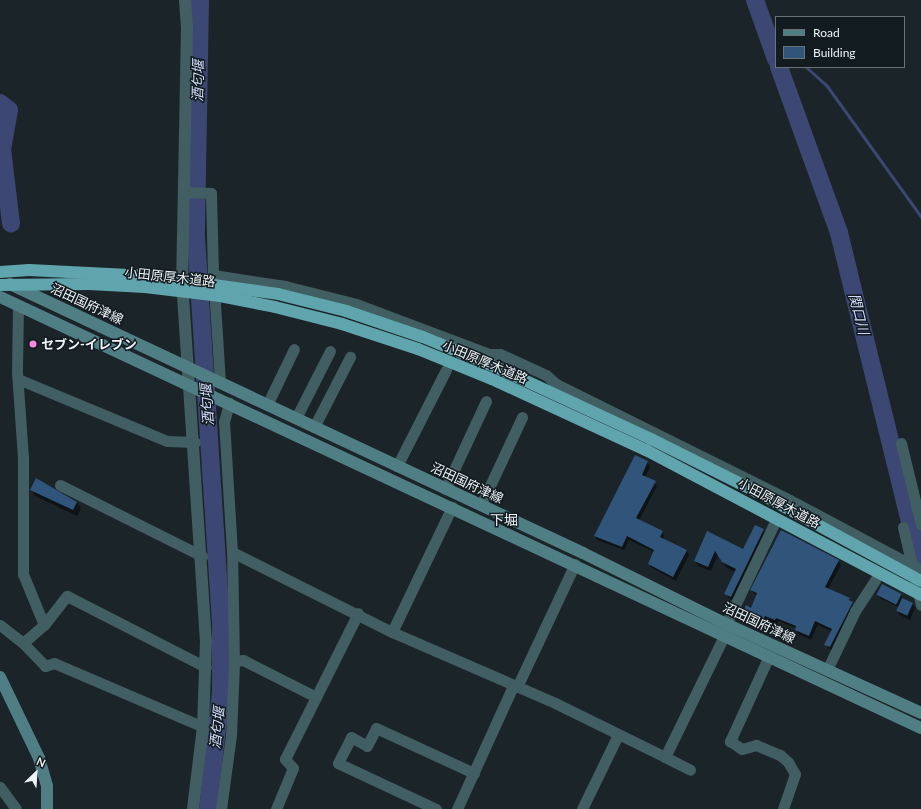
<!DOCTYPE html>
<html>
<head>
<meta charset="utf-8">
<style>
  body { margin:0 }
  #map { position:relative; width:921px; height:809px; overflow:hidden; background:#1b2529; font-family:Lato,"Noto Sans JP",sans-serif }
  div>[style] { position:absolute }
  [style*='--x'] { left:calc(var(--x)*1px); top:calc(var(--y)*1px); width:calc(var(--w)*1px); rotate:calc(var(--a)*1deg) }
  .shadow>* { inset:0; background:#0007 }
  .stream>* { height:3px; margin:-1.5px; padding:0 1.5px; transform-origin:1.5px; border-radius:1.5px; background:#3c4773 }
  .river>* { height:18px; margin:-9px; padding:0 9px; transform-origin:9px; border-radius:9px; background:#3c4773 }
  .building>* { inset:0; background:#30547a; transform-origin:0 0 }
  .minor>* { height:11px; margin:-5.5px; padding:0 5.5px; transform-origin:5.5px; border-radius:5.5px; background:#415e62 }
  .tertiary>* { height:12px; margin:-6px; padding:0 6px; transform-origin:6px; border-radius:6px; background:#415e62 }
  .secondary>* { height:12px; margin:-6px; padding:0 6px; transform-origin:6px; border-radius:6px; background:#507e85 }
  .trunk-bridge>* { height:12px; margin:-6px; padding:0 6px; transform-origin:6px; border-radius:6px; background:#60a4ad }
  .dots>* { width:11px; height:11px; translate:-50% -50%; box-sizing:border-box; border:2px solid #121b20; border-radius:50% }
  span { translate:-50% -50%; white-space:nowrap; text-align:center; line-height:1.15; -webkit-text-stroke:3px #121b20; paint-order:stroke }
  .street-label { font-size:13px; color:#eef4f8 }
  .poi-label { font-size:13px; color:#eef4f8; font-weight:700 }
  .left { translate:0 -50%; text-align:left }
  .water-label { font-size:14px; color:#d3dcfa; font-style:italic }
  .neighbourhood-label { font-size:14px; color:#eef4f8 }
  .legend { position:absolute; left:775px; top:16px; width:130px; height:52px; box-sizing:border-box; background:#121b20; border:1px solid #6a7276; margin:0; padding:5px 7px; list-style:none; font-size:12px; color:#eef4f8 }
  .legend li { display:flex; align-items:center; gap:8px; height:20px }
  .legend b { width:20px; border:1px solid #6a7276 }
  .north { position:absolute; left:16px; top:753px; width:40px; height:40px; -webkit-text-stroke:3px #121b20; paint-order:stroke; rotate:25deg; font-size:11px; font-weight:700; line-height:16px; text-align:center; color:#eef4f8 }
  .north::after { content:''; display:block; margin:auto; width:14px; height:18px; background:#eef4f8; clip-path:polygon(50% 0,100% 100%,50% 72%,0 100%) }
</style>
</head>
<body>
<div id="map">
  <div class="shadow">
    <i style="clip-path:polygon(647px 462px,650px 467px,645px 477px,657px 486px,639px 520px,662px 531px,664px 536px,663px 539px,687px 551px,689px 555px,676px 581px,652px 568px,649px 564px,654px 552px,629px 540px,624px 550px,597px 540px,595px 536px)"></i>
    <i style="clip-path:polygon(31px 490px,77px 502px,81px 509px,77px 516px,35px 496px)"></i>
    <i style="clip-path:polygon(763px 530px,766px 535px,734px 602px,725px 594px,735px 572px,726px 567px,718px 555px,711px 571px,698px 566px,695px 561px,708px 532px,743px 550px)"></i>
    <i style="clip-path:polygon(838px 561px,841px 565px,828px 589px,850px 599px,854px 607px,832px 651px,826px 645px,831px 631px,818px 625px,811px 640px,798px 634px,796px 628px,778px 621px,777px 624px,768px 620px,764px 626px,746px 618px,743px 614px,752px 609px,757px 596px,751px 590px)"></i>
    <i style="clip-path:polygon(901px 594px,903px 600px,912px 604px,915px 608px,910px 620px,900px 615px,898px 611px,899px 607px,881px 599px,878px 595px)"></i>
  </div>
  <div class="stream">
    <i style="--x:806;--y:67;--w:28;--a:42"></i>
    <i style="--x:827;--y:86;--w:161;--a:54.3"></i>
  </div>
  <div class="river">
    <i style="--x:200;--y:0;--w:237;--a:91"></i>
    <i style="--x:196;--y:237;--w:389;--a:86.3"></i>
    <i style="--x:221;--y:625;--w:67;--a:90"></i>
    <i style="--x:221;--y:692;--w:118;--a:96.3"></i>
    <i style="--x:755;--y:0;--w:63;--a:70.4"></i>
    <i style="--x:779;--y:67;--w:177;--a:70.1"></i>
    <i style="--x:839;--y:233;--w:343;--a:76.2"></i>
    <i style="--x:0;--y:103;--w:11;--a:38"></i>
    <i style="--x:9;--y:110;--w:40;--a:100"></i>
    <i style="--x:2;--y:149;--w:75;--a:83.1"></i>
  </div>
  <div class="building">
    <i style="clip-path:polygon(635px 455px,648px 461px,642px 475px,656px 481px,636px 518px,663px 531px,660px 537px,687px 550px,673px 577px,648px 564px,654px 550px,627px 536px,622px 547px,594px 536px)"></i>
    <i style="clip-path:polygon(36px 478px,77px 502px,73px 510px,30px 490px)"></i>
    <i style="clip-path:polygon(755px 525px,764px 529px,731px 597px,724px 594px,736px 569px,722px 562px,715px 551px,708px 567px,694px 561px,707px 531px,743px 549px)"></i>
    <i style="clip-path:polygon(781px 530px,839px 560px,825px 587px,850px 598px,849px 600px,853px 602px,830px 647px,824px 645px,832px 629px,815px 621px,809px 636px,795px 630px,796px 626px,776px 618px,775px 620px,765px 616px,762px 623px,742px 614px,746px 605px,751px 608px,757px 593px,750px 590px)"></i>
    <i style="left:882px;top:584px;width:22px;height:12px;rotate:27deg"></i>
    <i style="left:902px;top:598px;width:12px;height:14px;rotate:24deg"></i>
  </div>
  <div class="minor">
    <i style="--x:183;--y:192;--w:28;--a:2"></i>
    <i style="--x:211;--y:193;--w:82;--a:88.6"></i>
    <i style="--x:213;--y:275;--w:73;--a:8.7"></i>
    <i style="--x:285;--y:286;--w:73;--a:14.2"></i>
    <i style="--x:356;--y:304;--w:142;--a:20.6"></i>
    <i style="--x:489;--y:354;--w:11;--a:0"></i>
    <i style="--x:500;--y:354;--w:51;--a:24.5"></i>
    <i style="--x:546;--y:375;--w:13;--a:42"></i>
    <i style="--x:556;--y:384;--w:261;--a:26.4"></i>
    <i style="--x:790;--y:500;--w:149;--a:28.1"></i>
    <i style="--x:214;--y:287;--w:95;--a:86.4"></i>
    <i style="--x:18;--y:306;--w:66;--a:90.9"></i>
    <i style="--x:17;--y:372;--w:86;--a:86"></i>
    <i style="--x:23;--y:458;--w:116;--a:90"></i>
    <i style="--x:23;--y:574;--w:55;--a:67.6"></i>
    <i style="--x:18;--y:379;--w:161;--a:22.6"></i>
    <i style="--x:167;--y:441;--w:28;--a:2"></i>
    <i style="--x:267;--y:405;--w:62;--a:-64.3"></i>
    <i style="--x:296;--y:418;--w:75;--a:-63.1"></i>
    <i style="--x:314;--y:427;--w:79;--a:-62.8"></i>
    <i style="--x:901;--y:443;--w:84;--a:76.3"></i>
    <i style="--x:397;--y:466;--w:108;--a:-63"></i>
    <i style="--x:60;--y:485;--w:159;--a:26.6"></i>
    <i style="--x:445;--y:489;--w:97;--a:-65"></i>
    <i style="--x:481;--y:505;--w:97;--a:-65"></i>
    <i style="--x:903;--y:527;--w:80;--a:77"></i>
    <i style="--x:232;--y:552;--w:179;--a:26.6"></i>
    <i style="--x:392;--y:632;--w:178;--a:23.5"></i>
    <i style="--x:555;--y:703;--w:123;--a:26.1"></i>
    <i style="--x:665;--y:757;--w:137;--a:-64"></i>
    <i style="--x:726;--y:624;--w:109;--a:-64.4"></i>
    <i style="--x:0;--y:625;--w:29;--a:38"></i>
    <i style="--x:23;--y:643;--w:32;--a:46"></i>
    <i style="--x:45;--y:666;--w:9;--a:-18"></i>
    <i style="--x:54;--y:663;--w:162;--a:23.2"></i>
    <i style="--x:392;--y:632;--w:139;--a:-64.4"></i>
    <i style="--x:23;--y:643;--w:28;--a:-41"></i>
    <i style="--x:44;--y:625;--w:37;--a:-52"></i>
    <i style="--x:67;--y:596;--w:156;--a:27.1"></i>
    <i style="--x:769;--y:656;--w:94;--a:114.6"></i>
    <i style="--x:730;--y:741;--w:14;--a:34"></i>
    <i style="--x:742;--y:749;--w:15;--a:-16"></i>
    <i style="--x:756;--y:745;--w:26;--a:23"></i>
    <i style="--x:780;--y:755;--w:11;--a:41"></i>
    <i style="--x:788;--y:762;--w:14;--a:60"></i>
    <i style="--x:795;--y:774;--w:37;--a:109"></i>
    <i style="--x:234;--y:662;--w:9;--a:-13"></i>
    <i style="--x:243;--y:660;--w:80;--a:26.9"></i>
    <i style="--x:827;--y:670;--w:65;--a:-64.6"></i>
    <i style="--x:855;--y:611;--w:37;--a:-57"></i>
    <i style="--x:517;--y:687;--w:136;--a:-64.8"></i>
    <i style="--x:665;--y:757;--w:28;--a:27"></i>
    <i style="--x:0;--y:787;--w:27;--a:54"></i>
    <i style="--x:221;--y:809;--w:75;--a:-82.3"></i>
    <i style="--x:231;--y:735;--w:73;--a:-87.6"></i>
    <i style="--x:234;--y:662;--w:110;--a:-91"></i>
    <i style="--x:232;--y:552;--w:130;--a:-93.5"></i>
    <i style="--x:224;--y:422;--w:20;--a:-75"></i>
    <i style="--x:276;--y:809;--w:44;--a:-67.5"></i>
    <i style="--x:293;--y:768;--w:12;--a:-132"></i>
    <i style="--x:285;--y:759;--w:163;--a:-63.4"></i>
    <i style="--x:436;--y:809;--w:108;--a:-154.9"></i>
    <i style="--x:338;--y:763;--w:29;--a:-63"></i>
    <i style="--x:351;--y:737;--w:18;--a:29"></i>
    <i style="--x:367;--y:746;--w:20;--a:-63"></i>
    <i style="--x:376;--y:728;--w:108;--a:24.7"></i>
    <i style="--x:457;--y:809;--w:135;--a:-65.5"></i>
    <i style="--x:582;--y:809;--w:82;--a:-64.1"></i>
  </div>
  <div class="tertiary">
    <i style="--x:185;--y:0;--w:27;--a:86"></i>
    <i style="--x:187;--y:27;--w:254;--a:91.1"></i>
    <i style="--x:182;--y:281;--w:361;--a:86.2"></i>
    <i style="--x:206;--y:641;--w:86;--a:92"></i>
    <i style="--x:203;--y:727;--w:83;--a:97"></i>
  </div>
  <div class="secondary">
    <i style="--x:10;--y:284;--w:633;--a:25.15"></i>
    <i style="--x:583;--y:553;--w:160;--a:26.4"></i>
    <i style="--x:726;--y:624;--w:214;--a:24.5"></i>
    <i style="--x:0;--y:297;--w:1017;--a:25.08"></i>
    <i style="--x:0;--y:677;--w:90;--a:64.3"></i>
    <i style="--x:39;--y:758;--w:29;--a:74"></i>
    <i style="--x:47;--y:786;--w:23;--a:90"></i>
  </div>
  <div class="trunk-bridge">
    <i style="--x:0;--y:272;--w:29;--a:-4"></i>
    <i style="--x:29;--y:270;--w:120;--a:2.9"></i>
    <i style="--x:149;--y:276;--w:130;--a:7.9"></i>
    <i style="--x:278;--y:294;--w:70;--a:14"></i>
    <i style="--x:346;--y:311;--w:81;--a:18.7"></i>
    <i style="--x:423;--y:337;--w:81;--a:22.5"></i>
    <i style="--x:498;--y:368;--w:169;--a:24.9"></i>
    <i style="--x:651;--y:439;--w:121;--a:26.6"></i>
    <i style="--x:759;--y:493;--w:184;--a:28.5"></i>
    <i style="--x:0;--y:285;--w:89;--a:-0.6"></i>
    <i style="--x:89;--y:284;--w:56;--a:3.1"></i>
    <i style="--x:145;--y:287;--w:76;--a:6.8"></i>
    <i style="--x:220;--y:296;--w:56;--a:11.3"></i>
    <i style="--x:275;--y:307;--w:69;--a:14.2"></i>
    <i style="--x:342;--y:324;--w:80;--a:18.2"></i>
    <i style="--x:418;--y:349;--w:80;--a:22.1"></i>
    <i style="--x:492;--y:379;--w:170;--a:24.8"></i>
    <i style="--x:646;--y:450;--w:311;--a:27.8"></i>
  </div>
  <div class="dots">
    <i style="left:33px;top:344px;background:#fe86e1"></i>
  </div>
  <div class="street-label">
    <span style="left:170px;top:277px;rotate:6deg">小田原厚木道路</span>
    <span style="left:87px;top:304px;rotate:25deg">沼田国府津線</span>
    <span style="left:485px;top:362px;rotate:23deg">小田原厚木道路</span>
    <span style="left:467px;top:483px;rotate:25deg">沼田国府津線</span>
    <span style="left:779px;top:503px;rotate:28deg">小田原厚木道路</span>
    <span style="left:759px;top:623px;rotate:25deg">沼田国府津線</span>
  </div>
  <div class="poi-label">
    <span class="left" style="left:41px;top:344px">セブン-イレブン</span>
  </div>
  <div class="water-label">
    <span style="left:198px;top:81px;rotate:-89deg">酒匂堰</span>
    <span style="left:859px;top:314px;rotate:76deg">関口川</span>
    <span style="left:207px;top:405px;rotate:-94deg">酒匂堰</span>
    <span style="left:217px;top:728px;rotate:-84deg">酒匂堰</span>
  </div>
  <div class="neighbourhood-label">
    <span style="left:504px;top:520px">下堀</span>
  </div>
  <ul class="legend">
  <li><b style="height:5px;background:#507e85"></b>Road</li>
  <li><b style="height:11px;background:#30547a"></b>Building</li>
  </ul>
  <div class="north">N</div>
</div>
</body>
</html>
